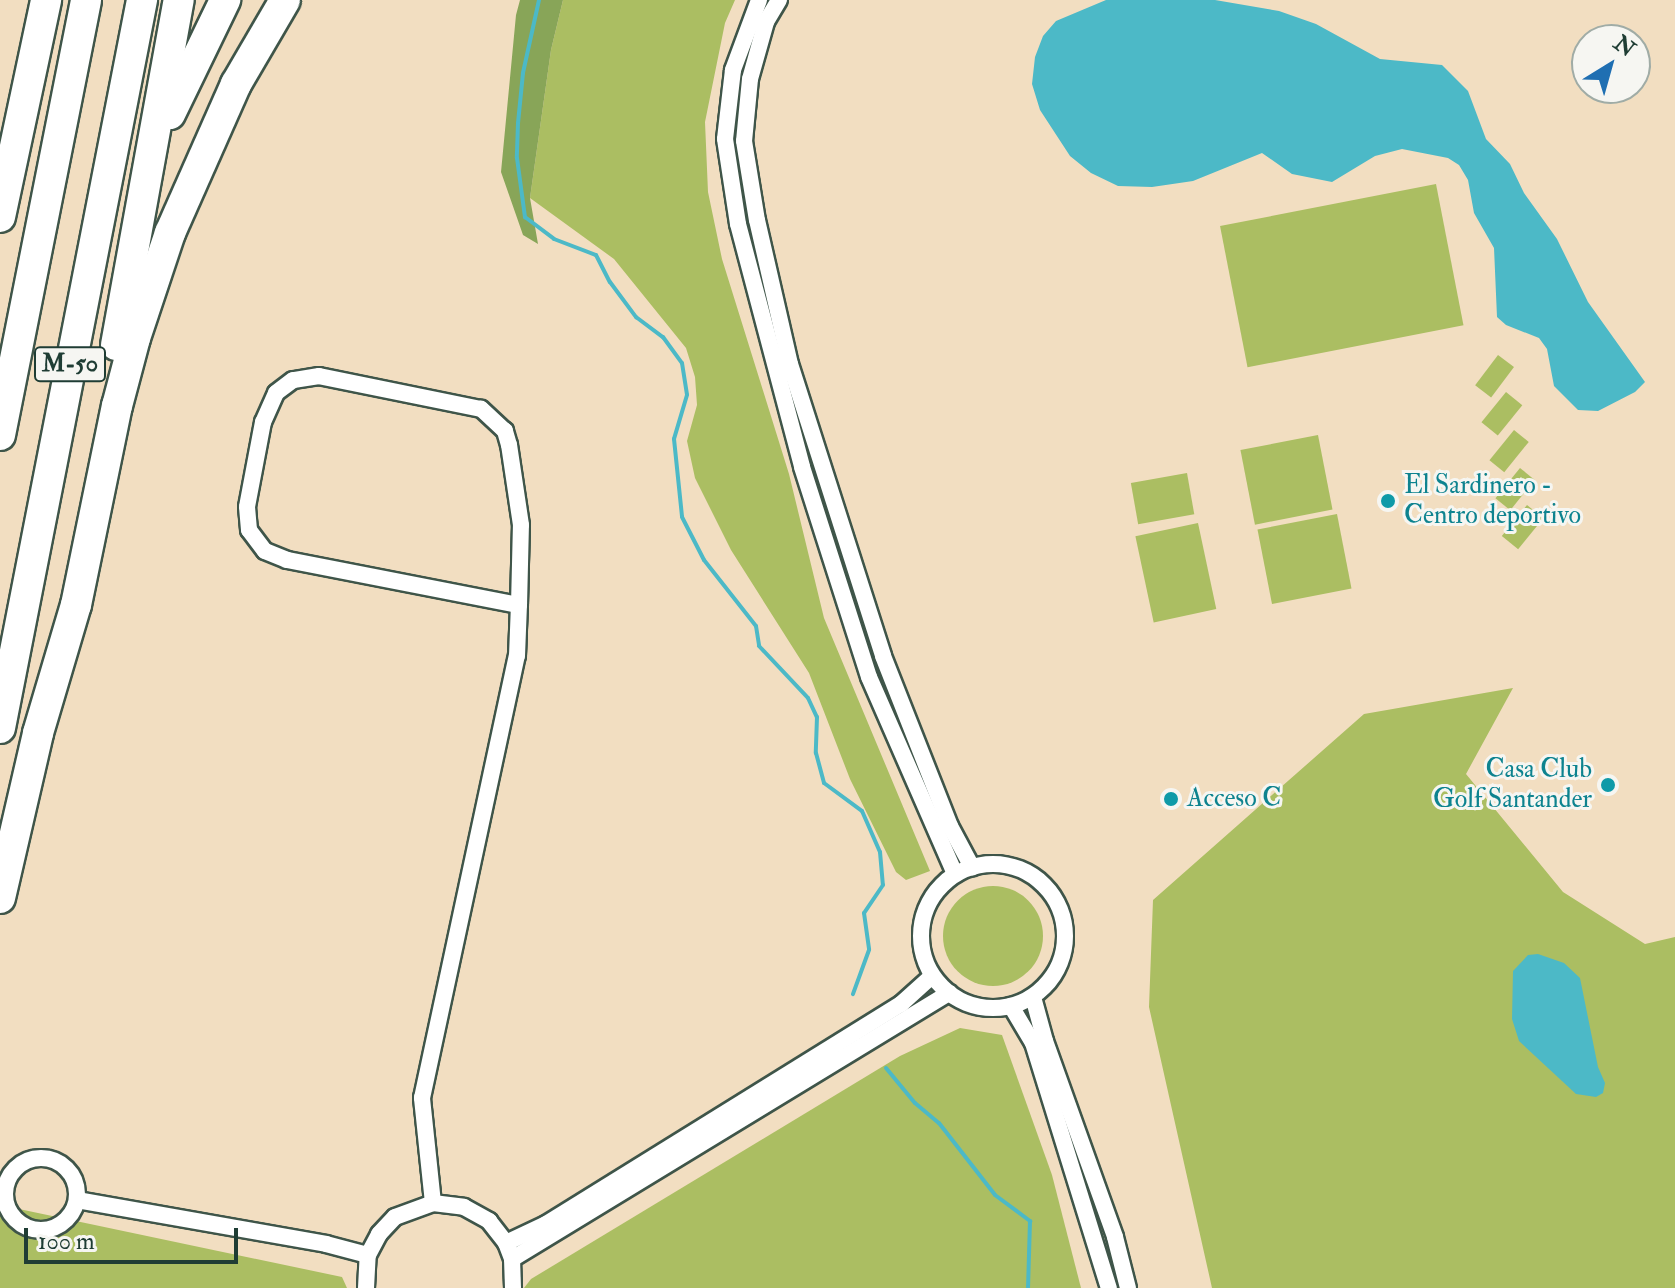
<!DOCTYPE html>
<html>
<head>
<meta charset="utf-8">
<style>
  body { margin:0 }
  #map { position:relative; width:1675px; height:1288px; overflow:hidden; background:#f2dec1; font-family:"IM FELL Double Pica",serif }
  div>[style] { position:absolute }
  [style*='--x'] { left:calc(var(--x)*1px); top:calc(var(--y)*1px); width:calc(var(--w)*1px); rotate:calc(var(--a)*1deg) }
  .green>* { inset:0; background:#abbe62; transform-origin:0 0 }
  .round { border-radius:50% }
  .forest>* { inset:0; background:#88a558 }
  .water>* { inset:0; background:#4cb9c7 }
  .stream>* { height:4px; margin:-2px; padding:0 2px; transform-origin:2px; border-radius:2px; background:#4cb9c7 }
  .roads { filter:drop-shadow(2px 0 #3f5549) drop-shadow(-2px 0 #3f5549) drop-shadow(0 2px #3f5549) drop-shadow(0 -2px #3f5549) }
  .street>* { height:16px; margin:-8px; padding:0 8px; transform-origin:8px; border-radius:8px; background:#fff }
  .street>.ring { margin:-8px; padding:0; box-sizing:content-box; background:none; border:16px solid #fff; border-radius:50% }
  .highway>* { height:30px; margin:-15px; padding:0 15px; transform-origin:15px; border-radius:15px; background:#fff }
  .dots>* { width:22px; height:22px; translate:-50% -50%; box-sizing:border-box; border:4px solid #f6f6f2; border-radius:50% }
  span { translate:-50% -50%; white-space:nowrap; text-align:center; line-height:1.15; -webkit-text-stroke:6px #f6f6f2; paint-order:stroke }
  .shield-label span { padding:2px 6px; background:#f6f6f2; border:2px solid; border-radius:6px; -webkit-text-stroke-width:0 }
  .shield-label { font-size:24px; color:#1f3d34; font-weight:700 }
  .culture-label { font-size:26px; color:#0d838f }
  .left { translate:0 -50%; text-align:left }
  .right { translate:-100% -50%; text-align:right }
  .north { position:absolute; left:1571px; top:24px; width:80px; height:80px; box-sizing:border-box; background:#f6f6f2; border:2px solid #a0aca6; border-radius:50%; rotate:37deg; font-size:22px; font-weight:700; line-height:32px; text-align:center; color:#1f3d34 }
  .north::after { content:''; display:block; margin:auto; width:28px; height:36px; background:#1f6fb2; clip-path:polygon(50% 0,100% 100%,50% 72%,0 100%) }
  .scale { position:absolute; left:24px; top:1228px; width:214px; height:36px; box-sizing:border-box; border:4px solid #1f3d34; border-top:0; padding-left:10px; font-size:24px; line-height:28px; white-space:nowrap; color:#1f3d34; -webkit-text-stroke:6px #f6f6f2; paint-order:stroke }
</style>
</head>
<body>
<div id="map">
  <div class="green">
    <i style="clip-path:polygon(563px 0,735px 0,725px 23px,705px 122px,708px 192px,722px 259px,789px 474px,824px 618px,930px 871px,906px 880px,896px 872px,850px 779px,809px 673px,731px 550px,695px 478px,687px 441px,697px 405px,695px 377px,686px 348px,614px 259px,530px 198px,551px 50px)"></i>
    <i style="left:1436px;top:184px;width:144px;height:220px;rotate:79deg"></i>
    <i style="left:1498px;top:355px;width:20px;height:38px;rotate:37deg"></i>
    <i style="left:1506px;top:392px;width:21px;height:39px;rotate:39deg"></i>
    <i style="left:1514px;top:430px;width:19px;height:39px;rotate:39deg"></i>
    <i style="left:1318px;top:435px;width:76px;height:79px;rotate:79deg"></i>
    <i style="left:1520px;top:468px;width:19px;height:39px;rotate:39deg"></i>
    <i style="left:1187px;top:473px;width:42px;height:57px;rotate:80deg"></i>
    <i style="left:1527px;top:505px;width:21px;height:40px;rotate:39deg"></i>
    <i style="left:1337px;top:514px;width:76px;height:81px;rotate:79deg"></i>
    <i style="left:1198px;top:523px;width:88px;height:64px;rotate:78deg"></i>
    <i style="clip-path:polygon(1513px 688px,1466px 774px,1563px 892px,1645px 944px,1675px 937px,1675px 1288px,1212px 1288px,1149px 1007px,1153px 900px,1364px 714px)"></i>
    <i class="round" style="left:943px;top:886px;width:100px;height:100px"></i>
    <i style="clip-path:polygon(960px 1028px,1002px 1035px,1052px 1175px,1081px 1288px,524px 1288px,531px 1279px,900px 1056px)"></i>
    <i style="clip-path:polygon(0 1205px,342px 1277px,347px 1288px,0 1288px)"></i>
  </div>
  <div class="forest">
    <i style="clip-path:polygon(520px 0,563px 0,551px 50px,530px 198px,538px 244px,523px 235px,501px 172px,516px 15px)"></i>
  </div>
  <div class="water">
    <i style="clip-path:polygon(1106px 0,1215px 0,1279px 11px,1316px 24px,1380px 59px,1442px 65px,1468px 91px,1486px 139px,1510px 164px,1524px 193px,1557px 239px,1588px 302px,1645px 382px,1635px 392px,1598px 411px,1578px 410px,1554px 386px,1547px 349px,1539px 338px,1506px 325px,1497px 317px,1494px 248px,1474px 213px,1468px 180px,1459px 165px,1448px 158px,1402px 149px,1375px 156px,1332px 182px,1292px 174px,1262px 153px,1193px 181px,1152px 187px,1118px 186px,1091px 173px,1070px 156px,1040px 110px,1032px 84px,1035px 57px,1043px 36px,1056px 21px)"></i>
    <i style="clip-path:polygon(1538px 954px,1564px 963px,1580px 978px,1598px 1067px,1605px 1083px,1603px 1093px,1596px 1097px,1576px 1094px,1519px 1041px,1512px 1019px,1513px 971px,1528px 955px)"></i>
  </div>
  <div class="stream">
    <i style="--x:539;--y:0;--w:75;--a:102.4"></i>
    <i style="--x:523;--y:73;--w:50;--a:95.7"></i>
    <i style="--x:518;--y:123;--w:35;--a:92"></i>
    <i style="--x:517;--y:158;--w:60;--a:82.3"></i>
    <i style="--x:525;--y:217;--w:36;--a:37"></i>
    <i style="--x:554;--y:239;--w:45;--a:20.9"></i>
    <i style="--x:596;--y:255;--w:30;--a:63"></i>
    <i style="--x:610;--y:282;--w:44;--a:53.4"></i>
    <i style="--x:636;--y:317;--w:34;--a:37"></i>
    <i style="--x:663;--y:337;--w:32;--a:54"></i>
    <i style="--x:682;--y:363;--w:32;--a:81"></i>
    <i style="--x:687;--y:395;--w:46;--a:106.5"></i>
    <i style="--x:674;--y:439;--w:78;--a:84.1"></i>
    <i style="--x:682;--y:517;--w:48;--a:62.9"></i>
    <i style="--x:704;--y:560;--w:84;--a:51.8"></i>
    <i style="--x:756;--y:626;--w:20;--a:81"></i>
    <i style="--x:759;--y:646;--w:71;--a:46.7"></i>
    <i style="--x:808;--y:698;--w:21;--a:65"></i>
    <i style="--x:817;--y:717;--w:36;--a:92"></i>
    <i style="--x:816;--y:753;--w:31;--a:75"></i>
    <i style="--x:824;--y:783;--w:47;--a:36.4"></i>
    <i style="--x:862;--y:811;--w:45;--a:66.3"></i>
    <i style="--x:880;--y:852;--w:33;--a:85"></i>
    <i style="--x:883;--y:885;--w:34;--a:124"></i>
    <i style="--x:864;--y:913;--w:37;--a:82"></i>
    <i style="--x:869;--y:950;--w:47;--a:110"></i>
    <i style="--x:886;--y:1068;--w:45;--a:50.4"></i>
    <i style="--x:915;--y:1103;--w:31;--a:40"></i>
    <i style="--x:939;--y:1123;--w:91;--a:52.1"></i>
    <i style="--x:995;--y:1195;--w:44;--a:36.6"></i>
    <i style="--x:1030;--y:1221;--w:67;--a:91.7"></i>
  </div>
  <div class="roads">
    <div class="street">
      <i style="--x:759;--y:0;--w:75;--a:110.4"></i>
      <i style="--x:733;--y:70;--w:69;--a:96.6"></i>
      <i style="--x:725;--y:139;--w:86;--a:81.3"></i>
      <i style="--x:738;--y:224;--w:251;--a:75.2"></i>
      <i style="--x:802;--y:467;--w:220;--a:72.3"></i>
      <i style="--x:869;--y:677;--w:215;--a:66.4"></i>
      <i style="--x:779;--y:0;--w:26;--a:121"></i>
      <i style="--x:766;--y:22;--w:59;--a:105.7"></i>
      <i style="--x:750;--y:79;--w:62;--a:95.5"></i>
      <i style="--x:744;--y:141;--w:80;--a:80.7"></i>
      <i style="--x:757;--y:220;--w:148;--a:77.1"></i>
      <i style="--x:790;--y:364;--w:306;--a:72.3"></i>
      <i style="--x:883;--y:656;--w:183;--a:68.5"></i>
      <i style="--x:950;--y:826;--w:47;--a:61.8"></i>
      <i class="ring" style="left:921px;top:864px;width:128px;height:128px"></i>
      <i style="--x:1033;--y:997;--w:46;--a:74.7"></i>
      <i style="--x:1045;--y:1041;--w:208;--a:70.3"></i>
      <i style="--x:1115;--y:1237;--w:53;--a:75.7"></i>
      <i style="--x:1011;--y:1006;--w:43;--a:59.3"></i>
      <i style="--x:1033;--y:1043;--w:257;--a:72.8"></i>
      <i class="ring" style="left:5px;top:1158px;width:56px;height:56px"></i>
      <i style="--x:77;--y:1200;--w:253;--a:10"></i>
      <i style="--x:326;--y:1244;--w:43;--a:14.7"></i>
      <i style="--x:433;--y:1203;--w:106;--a:-96"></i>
      <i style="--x:422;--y:1098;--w:452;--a:-77.9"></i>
      <i style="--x:517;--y:656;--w:51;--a:-87.8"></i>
      <i style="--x:519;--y:605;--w:80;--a:-88.6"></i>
      <i style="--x:521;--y:525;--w:81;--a:-98.5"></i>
      <i style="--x:509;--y:445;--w:15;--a:-106"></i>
      <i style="--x:505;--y:431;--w:33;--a:-137"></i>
      <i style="--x:481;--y:409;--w:165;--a:-168.5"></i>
      <i style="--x:319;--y:376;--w:26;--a:171"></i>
      <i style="--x:293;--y:380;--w:21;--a:143"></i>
      <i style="--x:276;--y:393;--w:32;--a:114"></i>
      <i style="--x:263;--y:422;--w:86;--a:100.7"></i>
      <i style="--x:247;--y:507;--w:23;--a:85"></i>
      <i style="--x:249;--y:530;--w:26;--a:53"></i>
      <i style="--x:265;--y:551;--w:24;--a:22"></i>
      <i style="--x:287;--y:560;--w:236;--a:11"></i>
      <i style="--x:506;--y:1243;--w:44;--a:-25.4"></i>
      <i style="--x:546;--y:1224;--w:418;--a:-31.8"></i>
      <i style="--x:901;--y:1004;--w:42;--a:-42.1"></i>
      <i style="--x:512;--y:1259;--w:512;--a:-31.33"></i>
      <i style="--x:366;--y:1288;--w:33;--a:-87"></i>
      <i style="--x:368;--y:1255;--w:24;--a:-62"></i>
      <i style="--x:379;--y:1234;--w:23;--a:-47"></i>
      <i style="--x:395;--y:1217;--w:40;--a:-20.2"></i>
      <i style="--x:433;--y:1203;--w:31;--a:7"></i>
      <i style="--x:464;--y:1207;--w:29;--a:29"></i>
      <i style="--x:489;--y:1221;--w:28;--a:52"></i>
      <i style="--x:506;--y:1243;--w:17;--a:69"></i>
      <i style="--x:512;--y:1259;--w:29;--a:88"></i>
    </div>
    <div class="highway">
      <i style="--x:170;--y:114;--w:127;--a:-64.2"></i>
      <i style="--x:0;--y:217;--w:222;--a:-78"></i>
      <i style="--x:116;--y:345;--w:351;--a:-79.7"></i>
      <i style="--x:0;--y:435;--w:443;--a:-78.8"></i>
      <i style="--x:0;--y:728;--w:742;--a:-78.96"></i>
      <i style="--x:0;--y:898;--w:169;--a:-77"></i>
      <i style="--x:38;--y:733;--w:134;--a:-73.5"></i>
      <i style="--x:76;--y:605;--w:203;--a:-78.4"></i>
      <i style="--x:117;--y:406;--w:70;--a:-75.2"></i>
      <i style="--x:135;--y:338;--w:111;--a:-71.6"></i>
      <i style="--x:170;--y:233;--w:163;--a:-66.1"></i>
      <i style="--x:236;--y:84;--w:97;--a:-59.7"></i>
    </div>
  </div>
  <div class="dots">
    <i style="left:1388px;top:501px;background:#0f9aa8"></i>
    <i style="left:1608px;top:785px;background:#0f9aa8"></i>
    <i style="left:1171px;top:799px;background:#0f9aa8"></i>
  </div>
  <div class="shield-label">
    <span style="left:70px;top:364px">M-50</span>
  </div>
  <div class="culture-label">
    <span class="left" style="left:1404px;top:501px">El Sardinero -<br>Centro deportivo</span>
    <span class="right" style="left:1592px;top:785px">Casa Club<br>Golf Santander</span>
    <span class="left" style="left:1187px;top:799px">Acceso C</span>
  </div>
  <div class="north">N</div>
  <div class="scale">100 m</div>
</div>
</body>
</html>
